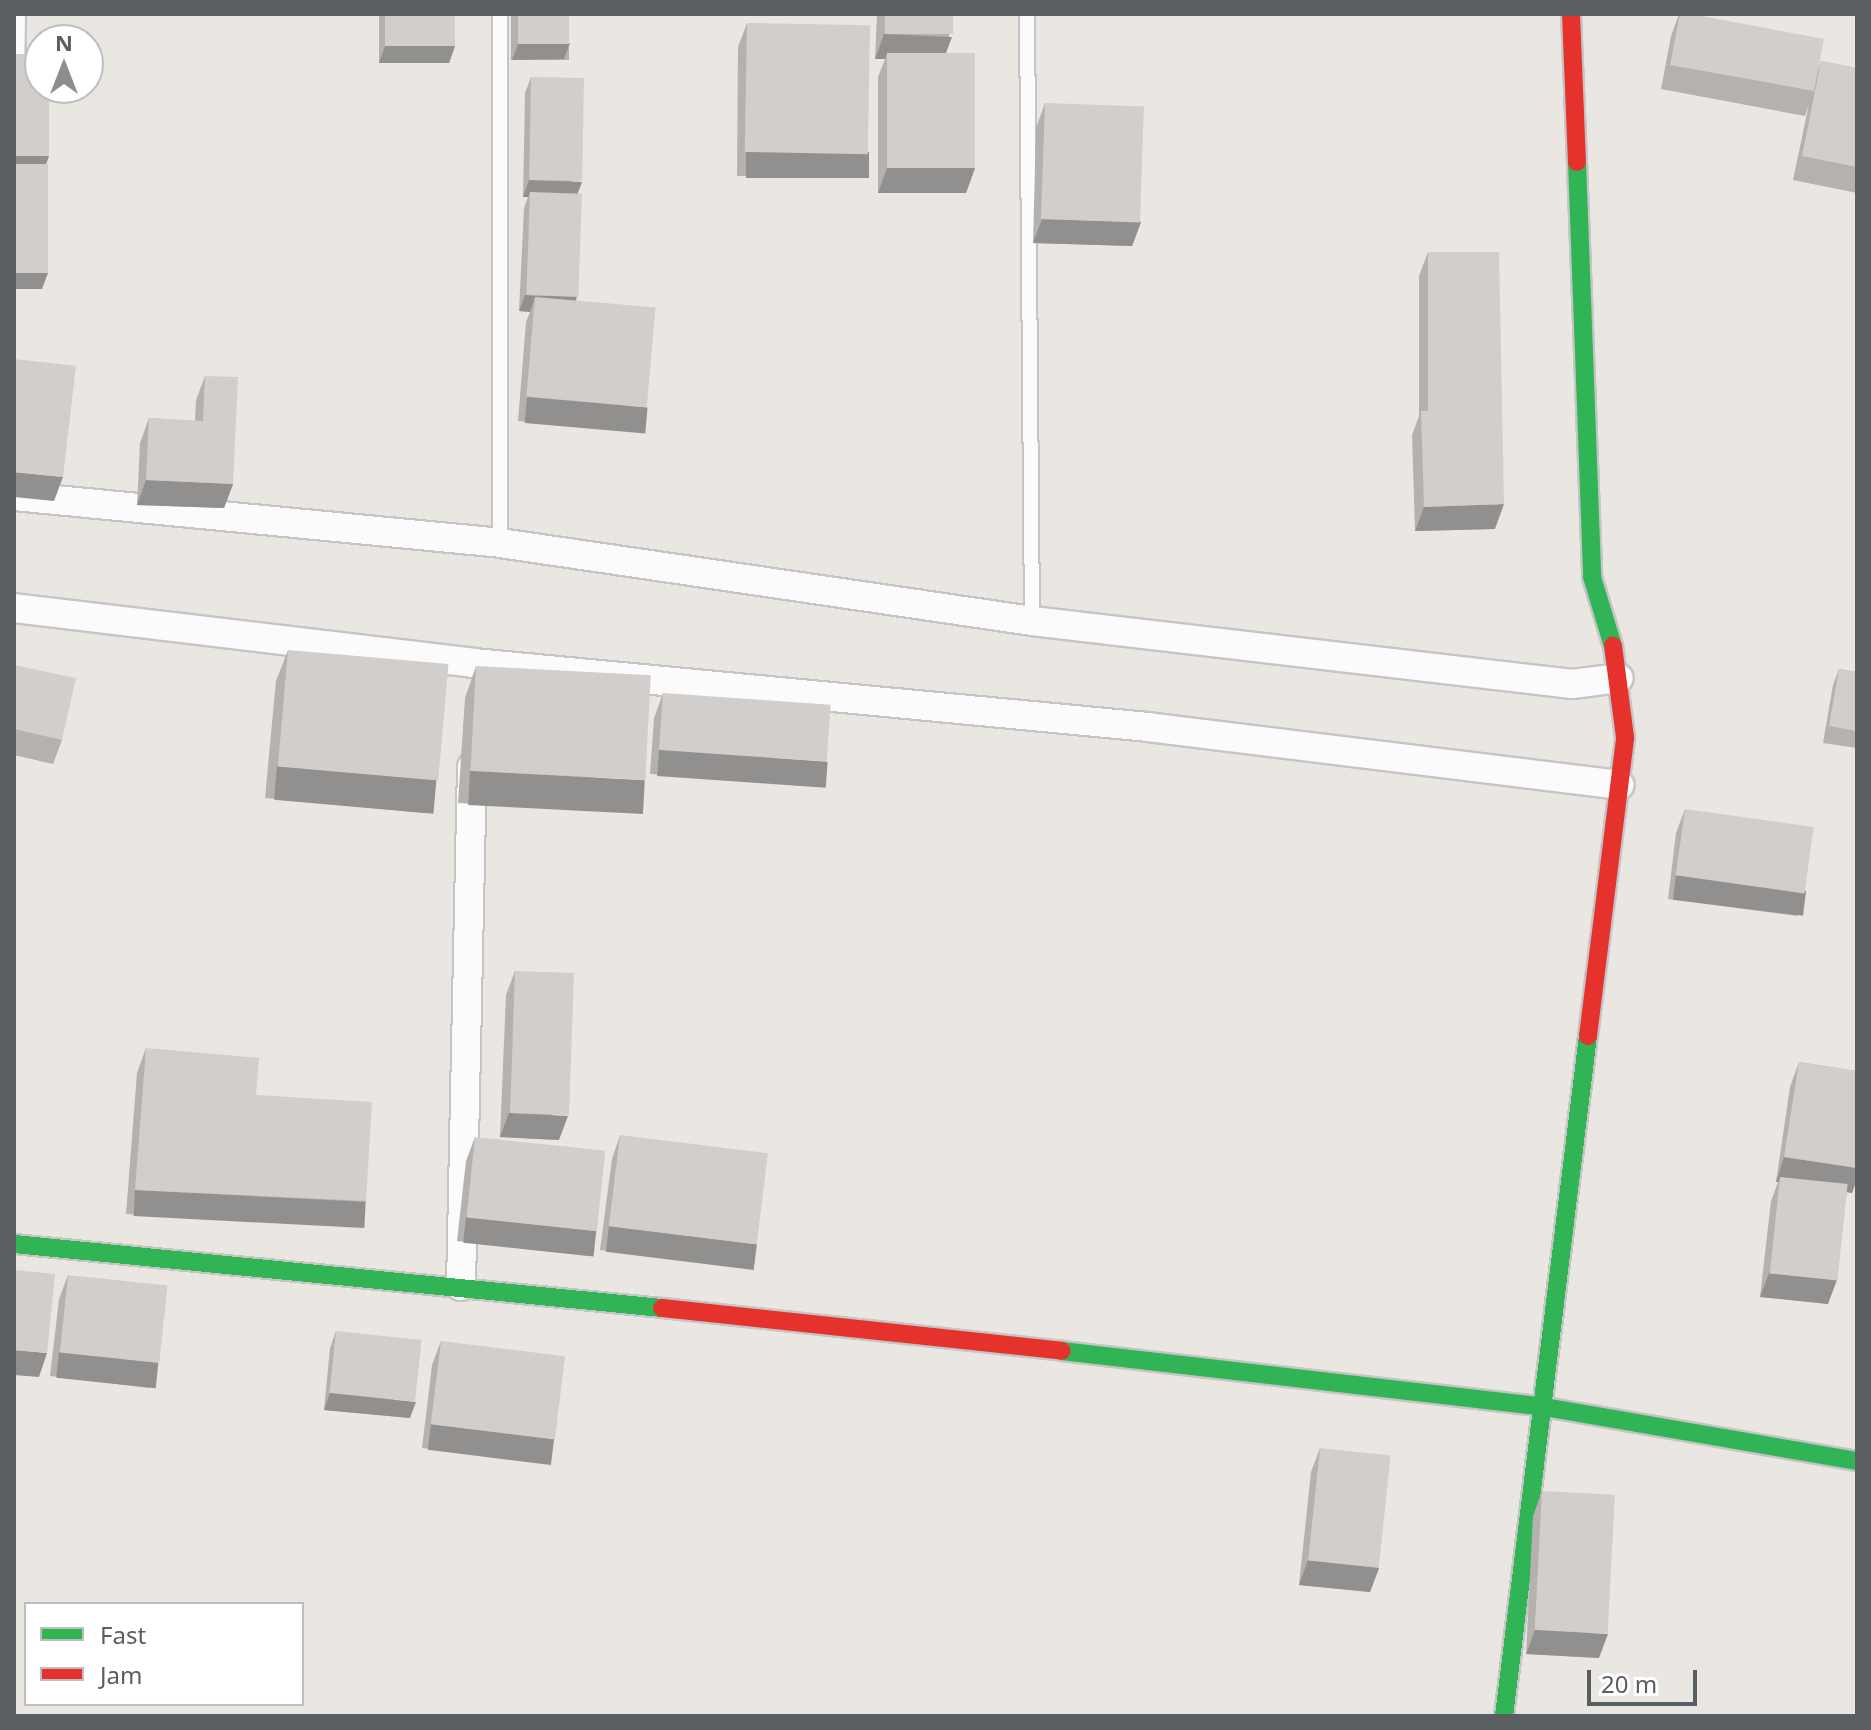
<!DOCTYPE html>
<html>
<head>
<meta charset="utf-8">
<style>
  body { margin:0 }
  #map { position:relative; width:1871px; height:1730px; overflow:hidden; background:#eae6e2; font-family:"Noto Sans",sans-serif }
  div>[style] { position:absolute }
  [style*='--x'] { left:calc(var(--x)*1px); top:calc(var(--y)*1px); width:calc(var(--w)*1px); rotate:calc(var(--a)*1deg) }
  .roads { filter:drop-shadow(2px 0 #c6c5c5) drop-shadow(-2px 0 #c6c5c5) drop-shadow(0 2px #c6c5c5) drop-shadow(0 -2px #c6c5c5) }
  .lane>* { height:14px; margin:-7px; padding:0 7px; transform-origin:7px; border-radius:7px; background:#fcfbfb }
  .street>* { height:28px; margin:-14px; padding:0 14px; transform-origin:14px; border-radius:14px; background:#fcfbfb }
  .fast>* { height:18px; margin:-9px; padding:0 9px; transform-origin:9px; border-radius:9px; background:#30b455 }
  .jam>* { height:18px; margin:-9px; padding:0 9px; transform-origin:9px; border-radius:9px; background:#e5322d }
  .wall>* { inset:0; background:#b4b1af; transform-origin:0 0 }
  .shaded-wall>* { inset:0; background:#92908f; transform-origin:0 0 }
  .building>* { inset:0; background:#d1cecc; transform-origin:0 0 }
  span { translate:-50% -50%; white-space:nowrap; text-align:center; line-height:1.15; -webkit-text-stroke:8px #fff; paint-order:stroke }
  .frame { position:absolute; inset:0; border:16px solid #585e61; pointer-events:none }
  .legend { position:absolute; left:24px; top:1602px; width:280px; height:104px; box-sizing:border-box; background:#fff; border:2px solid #bcbfc0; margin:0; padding:10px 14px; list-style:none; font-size:24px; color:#585e61 }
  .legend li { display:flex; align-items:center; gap:16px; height:40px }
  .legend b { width:40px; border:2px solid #bcbfc0 }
  .north { position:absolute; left:24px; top:24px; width:80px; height:80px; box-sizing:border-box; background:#fff; border:2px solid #bcbfc0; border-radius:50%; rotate:0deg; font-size:22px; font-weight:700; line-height:32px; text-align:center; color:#585e61 }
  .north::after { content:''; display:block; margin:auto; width:28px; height:36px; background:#8b8e8e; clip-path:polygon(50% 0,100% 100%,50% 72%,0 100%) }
  .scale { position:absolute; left:1587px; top:1670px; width:110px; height:36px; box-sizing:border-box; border:4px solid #585e61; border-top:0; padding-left:10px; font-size:24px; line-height:28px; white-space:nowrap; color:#585e61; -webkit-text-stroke:6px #fff; paint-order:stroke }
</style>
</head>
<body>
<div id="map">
  <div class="roads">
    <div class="lane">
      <i style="--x:500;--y:14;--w:529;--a:90"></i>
      <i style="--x:1027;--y:14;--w:607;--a:89.53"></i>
      <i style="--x:17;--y:74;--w:60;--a:-89"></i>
    </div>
    <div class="street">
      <i style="--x:14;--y:496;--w:488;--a:5.5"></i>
      <i style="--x:500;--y:543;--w:538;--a:8.34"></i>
      <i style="--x:1032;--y:621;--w:544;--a:6.65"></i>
      <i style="--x:1572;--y:684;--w:47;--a:-7.3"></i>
      <i style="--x:14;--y:608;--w:463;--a:6.8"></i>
      <i style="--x:474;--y:663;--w:677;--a:5.42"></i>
      <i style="--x:1148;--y:727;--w:475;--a:7"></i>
      <i style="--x:461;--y:1286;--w:519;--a:-88.79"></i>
    </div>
    <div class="fast">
      <i style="--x:1577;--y:162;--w:415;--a:87.9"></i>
      <i style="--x:1592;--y:577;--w:72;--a:73.1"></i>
      <i style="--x:14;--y:1244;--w:651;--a:5.64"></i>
      <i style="--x:1062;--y:1351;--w:485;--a:6.6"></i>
      <i style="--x:1544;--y:1407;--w:318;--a:9.8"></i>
      <i style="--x:1504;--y:1716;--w:685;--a:-82.96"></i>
    </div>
    <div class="jam">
      <i style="--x:1571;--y:14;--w:148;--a:87.7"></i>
      <i style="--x:1588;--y:1036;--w:301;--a:-82.9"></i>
      <i style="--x:1625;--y:737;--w:92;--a:-97.5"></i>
      <i style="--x:662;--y:1308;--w:402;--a:6.1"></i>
    </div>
  </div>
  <div class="wall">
    <i style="clip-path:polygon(379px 14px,455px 14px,455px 46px,449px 63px,379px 63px)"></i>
    <i style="left:511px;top:14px;width:58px;height:46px"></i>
    <i style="clip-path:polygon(877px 14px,953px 14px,946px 53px,975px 168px,966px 193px,878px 193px,878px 77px,885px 59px,875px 59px)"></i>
    <i style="clip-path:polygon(1679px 14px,1817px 73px,1821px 61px,1857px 68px,1857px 193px,1793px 180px,1809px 104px,1805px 116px,1661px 89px,1671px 36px)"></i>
    <i style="clip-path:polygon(747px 23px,869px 153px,860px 177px,737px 176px,738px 47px)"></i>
    <i style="clip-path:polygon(531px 77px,577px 194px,576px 301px,639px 431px,518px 421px,526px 322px,530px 312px,519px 311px,524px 208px,528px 197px,523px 197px,525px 93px)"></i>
    <i style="clip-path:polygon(1045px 103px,1141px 222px,1132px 246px,1033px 243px,1036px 128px)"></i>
    <i style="clip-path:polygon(1428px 252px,1495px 529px,1415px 531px,1412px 435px,1419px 416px,1419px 276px)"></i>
    <i style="clip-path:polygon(205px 376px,233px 484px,224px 508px,137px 505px,140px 443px,149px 418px,195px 421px,196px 400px)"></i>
    <i style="clip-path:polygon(288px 650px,436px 781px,425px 813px,265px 798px,276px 681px)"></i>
    <i style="clip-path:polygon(14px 665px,62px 740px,53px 764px,14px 755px)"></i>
    <i style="clip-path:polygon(476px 666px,633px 813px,458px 803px,465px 698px)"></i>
    <i style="clip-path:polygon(1839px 669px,1857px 672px,1857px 748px,1823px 743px,1833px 685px)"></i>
    <i style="clip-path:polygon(663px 693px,819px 785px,650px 774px,654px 718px)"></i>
    <i style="clip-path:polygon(1685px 809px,1806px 892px,1797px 916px,1668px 899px,1676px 833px)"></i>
    <i style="clip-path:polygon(515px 971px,559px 1140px,500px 1137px,506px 995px)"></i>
    <i style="clip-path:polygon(146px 1048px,256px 1095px,366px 1201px,357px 1225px,126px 1214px,137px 1073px)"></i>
    <i style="clip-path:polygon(1799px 1062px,1857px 1071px,1857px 1179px,1852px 1193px,1847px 1192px,1828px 1304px,1760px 1297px,1771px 1201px,1778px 1182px,1776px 1182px,1790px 1087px)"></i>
    <i style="clip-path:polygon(620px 1135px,757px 1244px,748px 1268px,600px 1250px,612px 1159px)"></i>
    <i style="clip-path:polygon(475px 1137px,588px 1256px,457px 1241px,466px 1161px)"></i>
    <i style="clip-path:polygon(68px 1275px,158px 1363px,150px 1388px,50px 1376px,59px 1299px)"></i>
    <i style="clip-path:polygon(336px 1331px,410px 1418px,324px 1410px,330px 1348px)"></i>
    <i style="clip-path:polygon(441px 1341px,546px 1463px,422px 1448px,432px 1365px)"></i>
    <i style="clip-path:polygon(1320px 1448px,1379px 1568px,1370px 1592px,1299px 1585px,1311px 1472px)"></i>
    <i style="clip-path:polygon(1542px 1491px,1599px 1658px,1526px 1654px,1533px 1516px)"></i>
  </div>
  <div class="shaded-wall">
    <i style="clip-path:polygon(884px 34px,952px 37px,943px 61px,887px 53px,885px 59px,875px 59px)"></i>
    <i style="clip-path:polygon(570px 43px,564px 59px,512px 60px,518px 44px)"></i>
    <i style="clip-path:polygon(385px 46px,455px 46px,449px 63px,379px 63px)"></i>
    <i style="left:746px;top:152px;width:123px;height:26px"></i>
    <i style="clip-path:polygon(14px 156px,49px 156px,43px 173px,14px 173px)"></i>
    <i style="clip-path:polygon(887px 168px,975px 168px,966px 193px,878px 193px)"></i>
    <i style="clip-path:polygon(529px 180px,582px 182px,576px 198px,530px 192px,528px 197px,523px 197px)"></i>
    <i style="clip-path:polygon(1042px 219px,1141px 222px,1132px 246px,1033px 243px)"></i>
    <i style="clip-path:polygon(14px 273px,48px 273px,42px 289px,14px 289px)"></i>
    <i style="clip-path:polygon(525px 295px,577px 297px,571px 314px,535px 297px,530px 312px,519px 311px)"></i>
    <i style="left:527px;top:397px;width:121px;height:26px;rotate:5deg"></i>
    <i style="clip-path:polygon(14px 472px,63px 477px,54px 501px,14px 497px)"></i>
    <i style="clip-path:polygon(146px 480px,233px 484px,224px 508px,137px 505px)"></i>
    <i style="clip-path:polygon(1504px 504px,1495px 529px,1415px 531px,1424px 507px)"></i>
    <i style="left:659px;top:750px;width:169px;height:26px;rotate:4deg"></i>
    <i style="left:277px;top:766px;width:160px;height:34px;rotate:5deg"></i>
    <i style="left:470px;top:771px;width:175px;height:34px;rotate:3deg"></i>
    <i style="left:1676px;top:875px;width:131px;height:25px;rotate:7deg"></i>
    <i style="clip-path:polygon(509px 1113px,568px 1116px,559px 1140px,500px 1137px)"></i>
    <i style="clip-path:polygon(1784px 1157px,1857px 1168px,1857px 1179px,1852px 1193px,1779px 1182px,1780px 1177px,1778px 1182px,1776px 1182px)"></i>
    <i style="left:135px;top:1190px;width:231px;height:26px;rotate:3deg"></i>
    <i style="left:466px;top:1217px;width:131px;height:26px;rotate:6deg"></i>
    <i style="left:609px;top:1226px;width:149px;height:26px;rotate:7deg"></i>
    <i style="clip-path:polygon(1769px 1273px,1837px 1280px,1828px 1304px,1760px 1297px)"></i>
    <i style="clip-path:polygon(14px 1350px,47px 1353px,39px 1377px,14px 1375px)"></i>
    <i style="left:59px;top:1352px;width:100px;height:26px;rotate:6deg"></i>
    <i style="clip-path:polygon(330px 1393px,416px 1402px,410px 1418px,324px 1410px)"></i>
    <i style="left:431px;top:1424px;width:124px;height:26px;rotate:7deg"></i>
    <i style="clip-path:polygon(1308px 1560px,1379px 1568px,1370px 1592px,1299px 1585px)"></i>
    <i style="clip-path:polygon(1535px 1630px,1608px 1634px,1599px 1658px,1526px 1654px)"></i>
  </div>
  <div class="building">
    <i style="left:385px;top:14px;width:70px;height:32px"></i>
    <i style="left:518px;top:14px;width:51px;height:30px"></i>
    <i style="left:885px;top:14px;width:68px;height:20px"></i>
    <i style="clip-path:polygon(1680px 14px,1691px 14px,1824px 39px,1814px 91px,1670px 65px)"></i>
    <i style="left:747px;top:23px;width:123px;height:129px;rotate:1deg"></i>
    <i style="left:887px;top:53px;width:88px;height:115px"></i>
    <i style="clip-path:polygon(14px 54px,40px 54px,40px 88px,49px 88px,49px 156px,14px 156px)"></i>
    <i style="clip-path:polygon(1821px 61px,1857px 68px,1857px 167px,1802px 156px)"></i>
    <i style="left:531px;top:77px;width:53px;height:103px;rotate:1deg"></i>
    <i style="left:1045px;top:103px;width:99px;height:116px;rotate:2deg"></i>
    <i style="left:14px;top:164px;width:34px;height:109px"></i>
    <i style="left:530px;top:192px;width:52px;height:103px;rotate:2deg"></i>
    <i style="clip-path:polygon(1428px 252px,1499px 252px,1504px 504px,1424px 507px,1421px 411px,1428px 411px)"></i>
    <i style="left:535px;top:297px;width:121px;height:100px;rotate:5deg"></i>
    <i style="clip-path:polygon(14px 359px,76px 366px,63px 477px,14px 472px)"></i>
    <i style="clip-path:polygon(205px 376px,238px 377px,233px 484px,146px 480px,149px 418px,203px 421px)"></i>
    <i style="left:288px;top:650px;width:161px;height:117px;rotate:5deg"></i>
    <i style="clip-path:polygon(14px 665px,76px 678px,62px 740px,14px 729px)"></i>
    <i style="left:476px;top:666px;width:175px;height:105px;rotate:3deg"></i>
    <i style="clip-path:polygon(1839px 669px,1857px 672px,1857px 731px,1829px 726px)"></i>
    <i style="left:663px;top:693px;width:168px;height:57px;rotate:4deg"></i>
    <i style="left:1685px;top:809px;width:130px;height:67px;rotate:8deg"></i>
    <i style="left:515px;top:971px;width:59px;height:142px;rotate:2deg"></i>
    <i style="clip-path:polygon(146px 1048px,259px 1058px,256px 1095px,372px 1102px,366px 1201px,135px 1190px)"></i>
    <i style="clip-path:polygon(1799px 1062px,1857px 1071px,1857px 1168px,1784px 1157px)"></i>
    <i style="left:620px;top:1135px;width:149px;height:92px;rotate:7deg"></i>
    <i style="left:475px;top:1137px;width:131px;height:81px;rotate:6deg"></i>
    <i style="left:1780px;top:1177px;width:68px;height:97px;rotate:6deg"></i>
    <i style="clip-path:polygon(14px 1270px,55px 1274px,47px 1353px,14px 1350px)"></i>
    <i style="left:68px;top:1275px;width:100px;height:78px;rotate:6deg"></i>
    <i style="left:336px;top:1331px;width:86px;height:62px;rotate:6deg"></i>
    <i style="left:441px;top:1341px;width:125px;height:84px;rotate:7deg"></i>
    <i style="left:1320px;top:1448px;width:71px;height:113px;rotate:6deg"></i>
    <i style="left:1542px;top:1491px;width:73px;height:139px;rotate:3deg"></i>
  </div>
  <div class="frame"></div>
  <ul class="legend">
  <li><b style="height:10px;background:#30b455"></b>Fast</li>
  <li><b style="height:10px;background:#e5322d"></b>Jam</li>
  </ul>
  <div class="north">N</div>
  <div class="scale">20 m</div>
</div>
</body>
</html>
